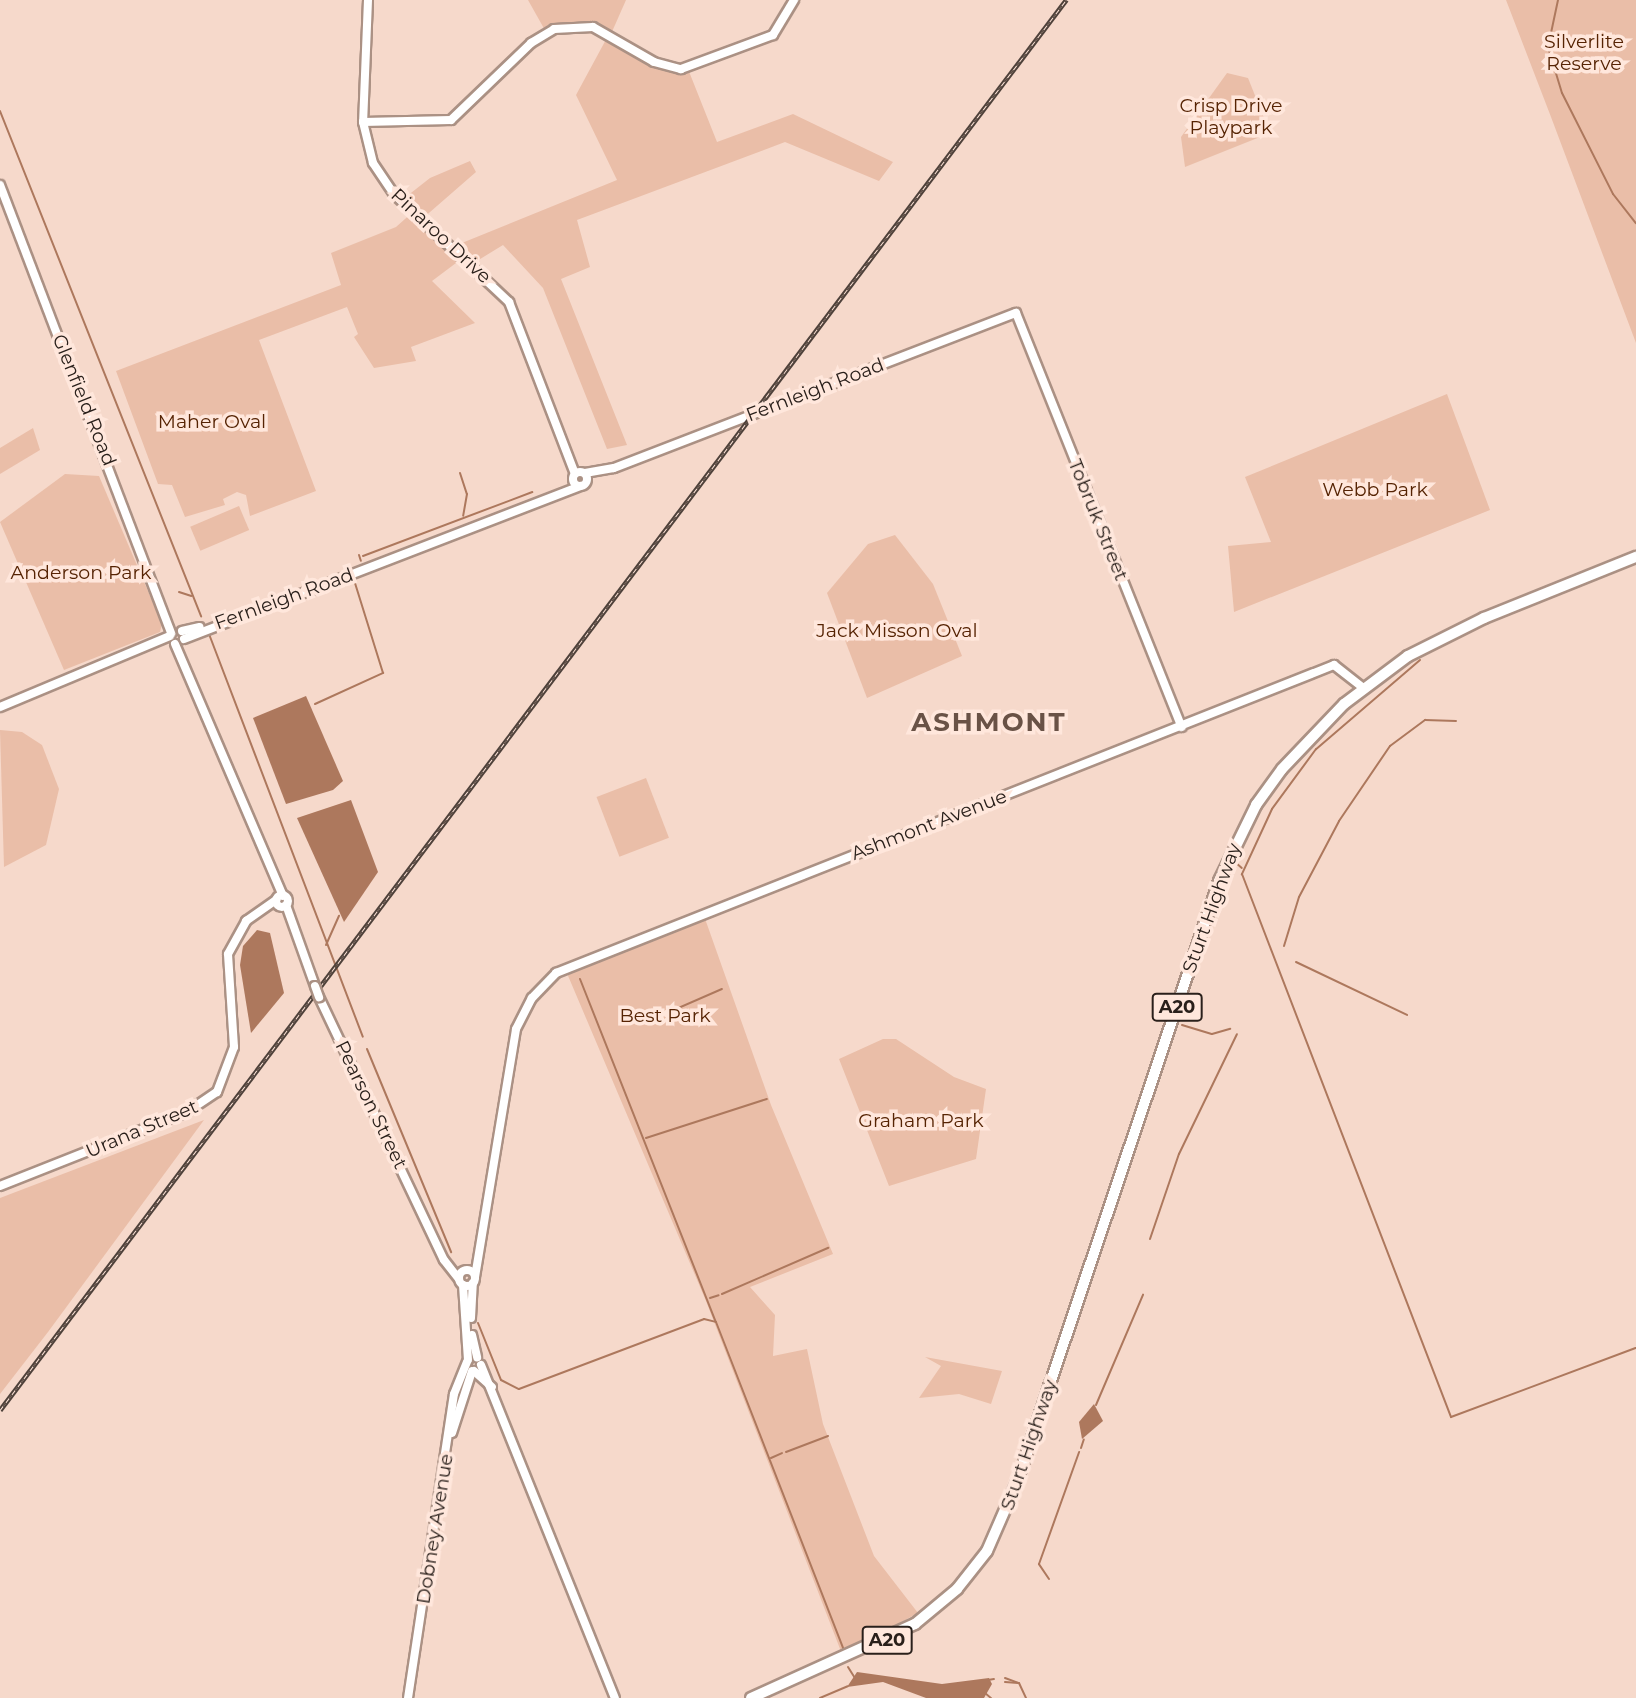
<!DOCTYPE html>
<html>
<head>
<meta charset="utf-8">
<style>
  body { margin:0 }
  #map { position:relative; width:1636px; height:1698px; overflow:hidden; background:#f6d9cb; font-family:Montserrat,sans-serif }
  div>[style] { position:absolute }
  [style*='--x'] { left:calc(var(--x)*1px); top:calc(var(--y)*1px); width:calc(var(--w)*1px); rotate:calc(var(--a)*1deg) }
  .green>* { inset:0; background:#eabea8; transform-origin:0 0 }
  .water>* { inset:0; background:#ad785d }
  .stream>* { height:2px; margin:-1px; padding:0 1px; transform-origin:1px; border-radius:1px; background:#ad785d }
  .roads { filter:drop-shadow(2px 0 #ab9184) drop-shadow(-2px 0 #ab9184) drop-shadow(0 2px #ab9184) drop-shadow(0 -2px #ab9184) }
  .secondary>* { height:8px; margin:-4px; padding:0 4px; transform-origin:4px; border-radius:4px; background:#fff }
  .secondary>.ring { margin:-4px; padding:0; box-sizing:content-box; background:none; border:8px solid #fff; border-radius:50% }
  .highway>* { height:10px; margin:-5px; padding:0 5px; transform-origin:5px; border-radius:5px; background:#fff }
  .rail>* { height:4.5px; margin-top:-2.25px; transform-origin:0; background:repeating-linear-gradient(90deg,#ffe7dc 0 5px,#4e413a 0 10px); box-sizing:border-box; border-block:2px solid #4e413a }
  .bridges { filter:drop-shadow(2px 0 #ab9184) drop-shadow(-2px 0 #ab9184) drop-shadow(0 2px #ab9184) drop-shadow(0 -2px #ab9184) }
  .secondary-bridge>* { height:8px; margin:-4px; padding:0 4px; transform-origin:4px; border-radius:4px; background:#fff }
  span { translate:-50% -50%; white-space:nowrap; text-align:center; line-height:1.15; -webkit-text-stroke:7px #ffe7dc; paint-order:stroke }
  .shield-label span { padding:2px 5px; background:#ffe7dc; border:2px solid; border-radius:5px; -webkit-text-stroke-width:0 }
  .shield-label { font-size:18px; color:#2a201b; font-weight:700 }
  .park-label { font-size:19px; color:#562303 }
  .street-label { font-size:19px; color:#2a201b }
  .district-label { font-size:26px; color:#695246; font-weight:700; letter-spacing:2px }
</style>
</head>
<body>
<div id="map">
  <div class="green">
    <i style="clip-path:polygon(528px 0,626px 0,611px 34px,546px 32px)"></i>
    <i style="clip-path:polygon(1506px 0,1636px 0,1636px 343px,1551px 117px)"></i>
    <i style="clip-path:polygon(609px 34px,648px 59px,688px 69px,717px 142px,793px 114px,893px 162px,879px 181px,785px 142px,577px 220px,590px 267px,561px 279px,627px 445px,607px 449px,543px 288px,503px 245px,472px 264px,464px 257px,432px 281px,475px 323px,411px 347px,416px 361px,374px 368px,354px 337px,358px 334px,347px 307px,259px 340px,316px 491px,250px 516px,246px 495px,237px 492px,223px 499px,225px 505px,185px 517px,172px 485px,158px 484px,116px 371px,341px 285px,331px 253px,396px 227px,414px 211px,402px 200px,430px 178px,470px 161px,476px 172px,422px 219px,452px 247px,617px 180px,576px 95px)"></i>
    <i style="clip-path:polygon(1227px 73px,1248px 78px,1270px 133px,1185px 167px,1181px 137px)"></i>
    <i style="clip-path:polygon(1447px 394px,1490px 510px,1234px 612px,1228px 546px,1271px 542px,1245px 477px)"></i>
    <i style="clip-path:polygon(33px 428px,40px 450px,0 474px,0 448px)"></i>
    <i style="clip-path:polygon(65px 474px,99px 476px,162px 624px,160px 632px,64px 670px,0 522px)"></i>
    <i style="left:239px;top:506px;width:26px;height:53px;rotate:67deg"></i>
    <i style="clip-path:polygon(895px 535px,933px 584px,962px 656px,867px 698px,827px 593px,868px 544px)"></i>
    <i style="clip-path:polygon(0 730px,22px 732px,42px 745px,59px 789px,46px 845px,4px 867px)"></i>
    <i style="left:646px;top:778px;width:64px;height:53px;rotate:69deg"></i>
    <i style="clip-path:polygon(703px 913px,771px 1105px,833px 1254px,750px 1287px,775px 1315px,773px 1356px,807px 1349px,823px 1424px,874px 1556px,918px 1613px,842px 1654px,706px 1301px,566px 971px)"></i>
    <i style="clip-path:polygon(883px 1039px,896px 1039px,954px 1077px,986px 1089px,976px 1159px,889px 1186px,839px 1059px)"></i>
    <i style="clip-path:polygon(204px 1120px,48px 1332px,0 1394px,0 1198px)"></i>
    <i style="clip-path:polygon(925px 1357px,1002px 1371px,991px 1404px,959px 1394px,919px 1398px,941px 1366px)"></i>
  </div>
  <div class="water">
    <i style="clip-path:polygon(306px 696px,343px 781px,333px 790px,286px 804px,253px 718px)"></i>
    <i style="clip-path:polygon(351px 800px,378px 872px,344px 922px,297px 818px)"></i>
    <i style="clip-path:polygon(257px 930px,270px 933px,284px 993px,251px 1033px,240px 965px,243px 946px)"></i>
    <i style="clip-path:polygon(1094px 1404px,1103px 1421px,1082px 1439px,1079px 1422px)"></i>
    <i style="clip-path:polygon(857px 1672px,942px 1684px,989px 1678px,992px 1684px,984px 1698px,926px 1698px,883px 1682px,847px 1687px)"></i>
  </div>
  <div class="stream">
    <i style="--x:1558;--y:0;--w:48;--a:102"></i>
    <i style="--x:1548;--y:47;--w:48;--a:73.1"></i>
    <i style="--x:1562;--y:93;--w:113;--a:63.2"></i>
    <i style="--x:1613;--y:194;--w:37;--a:52"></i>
    <i style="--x:0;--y:111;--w:544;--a:68.3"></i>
    <i style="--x:460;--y:473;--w:22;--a:72"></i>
    <i style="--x:467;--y:494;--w:22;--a:100"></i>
    <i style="--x:359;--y:555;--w:6;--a:72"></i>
    <i style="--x:363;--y:556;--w:181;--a:-20.7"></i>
    <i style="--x:179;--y:592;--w:13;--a:18"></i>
    <i style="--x:209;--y:634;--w:431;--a:69.1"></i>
    <i style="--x:1420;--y:660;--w:137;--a:139.4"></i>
    <i style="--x:1316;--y:749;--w:74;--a:126.3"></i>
    <i style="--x:1272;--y:809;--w:72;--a:114.8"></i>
    <i style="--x:1242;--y:874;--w:582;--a:68.95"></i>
    <i style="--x:1451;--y:1417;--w:197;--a:-20.5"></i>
    <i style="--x:315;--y:704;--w:75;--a:-24.5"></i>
    <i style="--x:383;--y:673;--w:94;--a:-107.3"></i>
    <i style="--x:1235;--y:862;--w:9;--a:41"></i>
    <i style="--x:326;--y:945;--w:32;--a:-66"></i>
    <i style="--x:1284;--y:946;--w:51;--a:-73"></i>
    <i style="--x:1299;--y:897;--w:86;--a:-62.2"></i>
    <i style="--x:1339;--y:821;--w:91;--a:-55.8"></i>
    <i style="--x:1390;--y:746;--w:44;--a:-36.6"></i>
    <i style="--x:1425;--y:720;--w:31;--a:2"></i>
    <i style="--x:1296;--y:962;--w:123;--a:25.5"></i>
    <i style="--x:580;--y:979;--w:369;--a:68.4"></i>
    <i style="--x:644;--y:1023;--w:85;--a:-23.6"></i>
    <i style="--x:1182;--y:1025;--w:31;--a:17"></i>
    <i style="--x:1212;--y:1034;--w:19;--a:-16"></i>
    <i style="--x:367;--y:1049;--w:220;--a:67.5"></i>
    <i style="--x:646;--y:1138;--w:127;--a:-17.9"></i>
    <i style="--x:1150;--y:1239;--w:90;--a:-71.2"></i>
    <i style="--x:1179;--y:1154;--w:133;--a:-64.2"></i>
    <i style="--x:722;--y:1294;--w:116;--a:-23.5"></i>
    <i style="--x:710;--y:1298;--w:9;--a:-18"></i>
    <i style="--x:478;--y:1323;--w:61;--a:68"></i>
    <i style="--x:501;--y:1380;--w:20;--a:27"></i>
    <i style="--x:519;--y:1389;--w:198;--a:-20.7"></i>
    <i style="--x:704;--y:1319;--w:12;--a:14"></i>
    <i style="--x:716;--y:1322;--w:350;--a:68.7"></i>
    <i style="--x:1096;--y:1405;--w:120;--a:-66.9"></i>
    <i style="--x:1081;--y:1448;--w:9;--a:-72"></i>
    <i style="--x:786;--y:1452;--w:45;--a:-20.9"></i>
    <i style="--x:771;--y:1458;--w:12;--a:-24"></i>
    <i style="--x:1049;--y:1579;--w:18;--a:-124"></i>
    <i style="--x:1039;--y:1564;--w:119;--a:-70.3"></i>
    <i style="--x:848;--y:1667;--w:13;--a:58"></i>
    <i style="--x:1005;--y:1678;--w:15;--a:20"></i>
    <i style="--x:1019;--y:1683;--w:17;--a:65"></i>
    <i style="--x:988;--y:1680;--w:6;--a:-9"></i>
    <i style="--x:1005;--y:1682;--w:13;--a:4"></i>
    <i style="--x:985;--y:1693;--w:8;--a:40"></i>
    <i style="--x:820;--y:1698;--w:30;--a:-23"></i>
  </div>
  <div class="roads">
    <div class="secondary">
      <i style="--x:368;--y:0;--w:122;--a:92.3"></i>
      <i style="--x:363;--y:122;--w:42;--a:76.3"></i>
      <i style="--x:373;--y:163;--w:37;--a:56"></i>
      <i style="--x:394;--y:194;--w:158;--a:43.2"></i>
      <i style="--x:509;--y:302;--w:184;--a:69"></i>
      <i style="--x:363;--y:122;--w:88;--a:-1.3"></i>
      <i style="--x:451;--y:120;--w:111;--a:-43.9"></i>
      <i style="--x:531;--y:43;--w:27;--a:-31"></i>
      <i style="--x:554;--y:29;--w:39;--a:-3"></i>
      <i style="--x:593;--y:27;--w:70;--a:29.8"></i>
      <i style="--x:654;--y:62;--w:28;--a:15"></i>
      <i style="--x:681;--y:69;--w:98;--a:-20.3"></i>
      <i style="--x:773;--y:35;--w:41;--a:-59"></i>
      <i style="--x:0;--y:185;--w:480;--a:69.1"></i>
      <i class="ring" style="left:573px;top:472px;width:6px;height:6px"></i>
      <i style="--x:585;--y:473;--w:29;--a:-10"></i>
      <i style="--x:614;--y:468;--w:431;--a:-21.1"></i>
      <i style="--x:1016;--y:313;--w:446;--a:68.2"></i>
      <i style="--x:182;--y:631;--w:18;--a:-13"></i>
      <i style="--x:184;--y:639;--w:425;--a:-21.1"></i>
      <i style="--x:175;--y:644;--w:274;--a:66.8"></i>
      <i style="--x:0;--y:707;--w:184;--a:-22.7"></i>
      <i class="ring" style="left:276px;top:895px;width:4px;height:4px"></i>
      <i style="--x:286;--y:905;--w:86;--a:70.3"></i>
      <i style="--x:319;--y:997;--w:291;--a:64.6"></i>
      <i style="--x:444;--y:1260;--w:24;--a:52"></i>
      <i style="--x:0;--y:1186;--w:201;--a:-21.6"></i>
      <i style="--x:187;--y:1112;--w:36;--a:-34"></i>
      <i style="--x:217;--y:1092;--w:48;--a:-69.3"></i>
      <i style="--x:234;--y:1047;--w:93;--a:-93.7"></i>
      <i style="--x:228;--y:954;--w:38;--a:-61"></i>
      <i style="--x:246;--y:921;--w:37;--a:-35"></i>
      <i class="ring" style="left:459px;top:1270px;width:8px;height:8px"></i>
      <i style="--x:475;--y:1277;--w:251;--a:-80.6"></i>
      <i style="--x:516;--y:1029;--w:35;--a:-63"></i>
      <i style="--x:532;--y:998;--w:35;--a:-46"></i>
      <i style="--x:556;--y:973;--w:837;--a:-21.6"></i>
      <i style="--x:1334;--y:665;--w:37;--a:38"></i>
      <i style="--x:463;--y:1285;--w:75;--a:86.2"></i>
      <i style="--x:471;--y:1318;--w:35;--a:-87"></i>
      <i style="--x:472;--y:1335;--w:23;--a:77"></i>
      <i style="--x:481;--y:1365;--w:359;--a:68.1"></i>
      <i style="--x:474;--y:1371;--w:24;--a:42"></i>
      <i style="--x:452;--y:1433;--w:65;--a:-72.1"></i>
      <i style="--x:408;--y:1698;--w:307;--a:-81.4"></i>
      <i style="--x:454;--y:1394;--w:35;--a:-68"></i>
    </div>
    <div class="highway">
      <i style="--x:751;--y:1698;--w:180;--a:-24.3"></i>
      <i style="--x:915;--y:1624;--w:55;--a:-39.8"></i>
      <i style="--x:957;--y:1589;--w:48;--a:-51.7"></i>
      <i style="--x:987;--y:1551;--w:75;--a:-66.5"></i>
      <i style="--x:1017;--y:1482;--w:634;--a:-71.42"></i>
      <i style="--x:1219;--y:881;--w:85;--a:-64"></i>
      <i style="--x:1256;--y:805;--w:44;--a:-54.2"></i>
      <i style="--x:1282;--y:769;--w:90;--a:-46.4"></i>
      <i style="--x:1344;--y:704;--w:80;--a:-36.9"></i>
      <i style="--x:1408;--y:656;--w:85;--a:-26.6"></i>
      <i style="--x:1484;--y:618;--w:164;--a:-21.9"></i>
    </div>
  </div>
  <div class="rail">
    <i style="--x:0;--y:1410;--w:1768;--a:-52.91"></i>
  </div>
  <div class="bridges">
    <div class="secondary-bridge">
      <i style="--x:315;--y:986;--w:12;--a:70"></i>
    </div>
  </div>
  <div class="shield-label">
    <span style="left:1177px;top:1007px">A20</span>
    <span style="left:887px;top:1640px">A20</span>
  </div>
  <div class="park-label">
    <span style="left:1584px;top:53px">Silverlite<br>Reserve</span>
    <span style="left:1231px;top:117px">Crisp Drive<br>Playpark</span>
    <span style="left:212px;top:422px">Maher Oval</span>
    <span style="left:1375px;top:490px">Webb Park</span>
    <span style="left:81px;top:573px">Anderson Park</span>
    <span style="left:897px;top:631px">Jack Misson Oval</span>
    <span style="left:665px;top:1016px">Best Park</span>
    <span style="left:921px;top:1121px">Graham Park</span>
  </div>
  <div class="street-label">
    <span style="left:441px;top:236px;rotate:43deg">Pinaroo Drive</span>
    <span style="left:815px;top:390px;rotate:-21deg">Fernleigh Road</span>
    <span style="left:84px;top:400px;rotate:68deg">Glenfield Road</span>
    <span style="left:1098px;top:520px;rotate:68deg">Tobruk Street</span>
    <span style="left:284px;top:599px;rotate:-20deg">Fernleigh Road</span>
    <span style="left:929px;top:825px;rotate:-21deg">Ashmont Avenue</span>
    <span style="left:1212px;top:908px;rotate:-70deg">Sturt Highway</span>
    <span style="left:371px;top:1105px;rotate:64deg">Pearson Street</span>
    <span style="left:142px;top:1129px;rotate:-23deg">Urana Street</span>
    <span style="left:1029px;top:1445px;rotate:-71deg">Sturt Highway</span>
    <span style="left:435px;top:1529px;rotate:-81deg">Dobney Avenue</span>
  </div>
  <div class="district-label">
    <span style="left:989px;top:723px">ASHMONT</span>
  </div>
</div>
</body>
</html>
